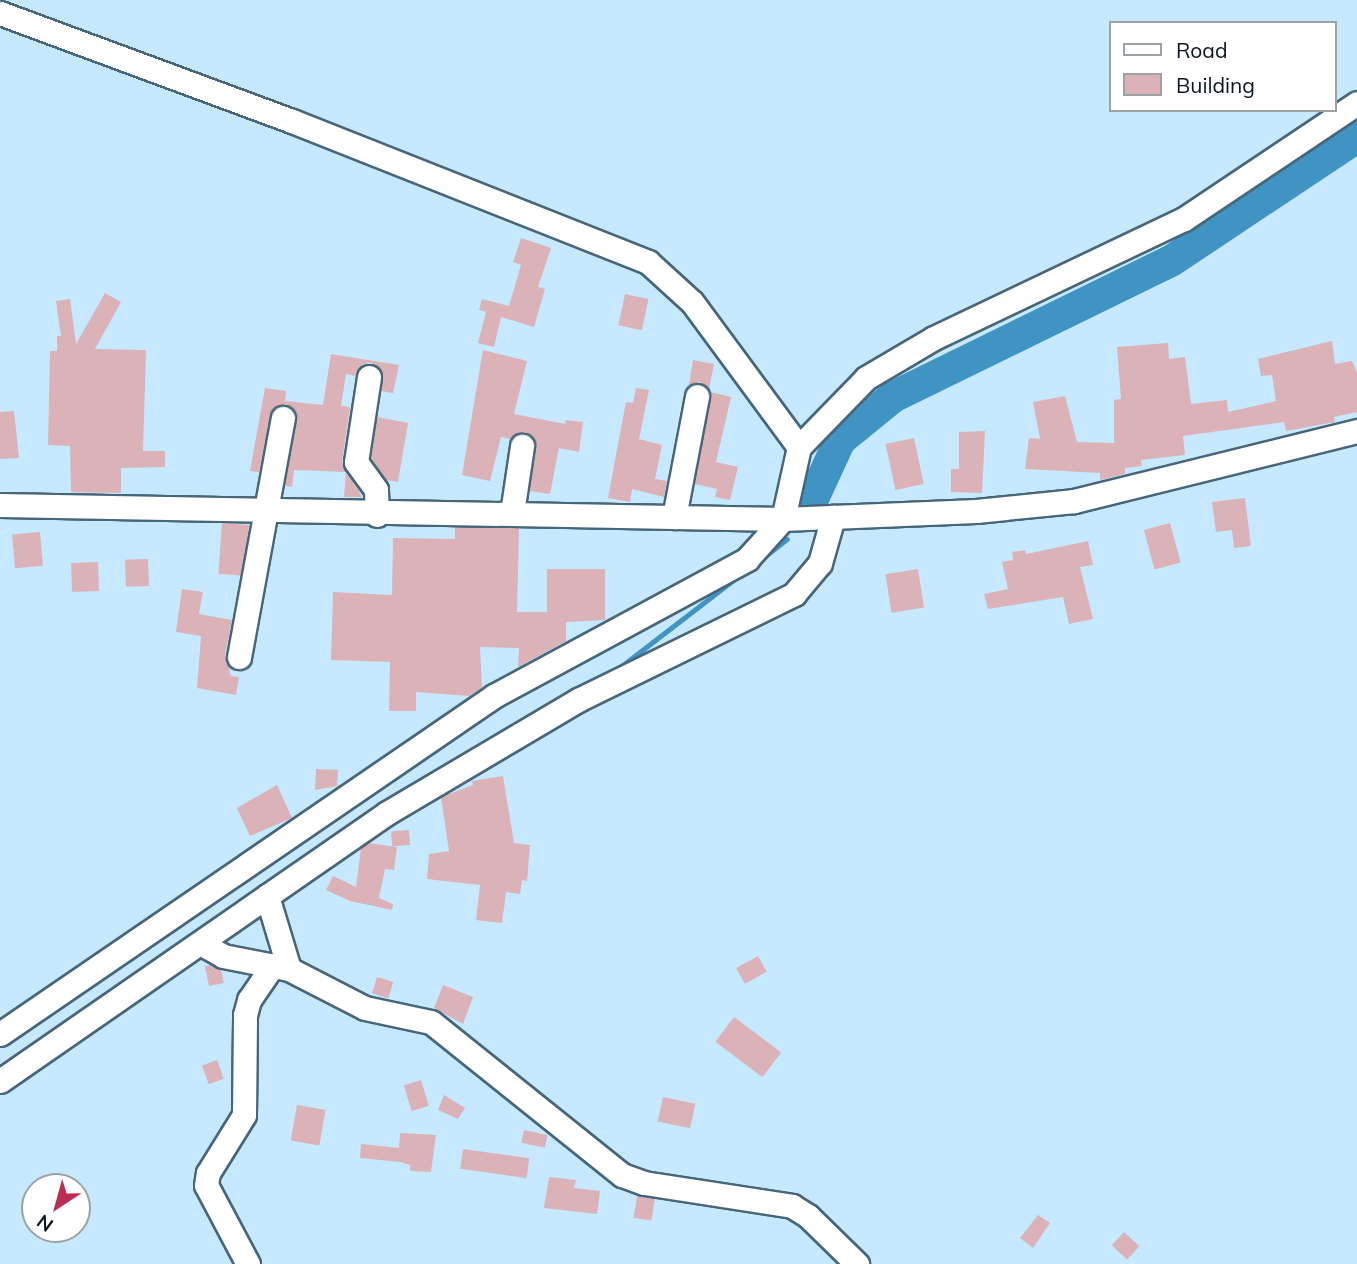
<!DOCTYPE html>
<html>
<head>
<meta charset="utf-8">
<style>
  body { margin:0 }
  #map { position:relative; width:1357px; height:1264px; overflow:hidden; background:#c6e9ff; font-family:Mulish,sans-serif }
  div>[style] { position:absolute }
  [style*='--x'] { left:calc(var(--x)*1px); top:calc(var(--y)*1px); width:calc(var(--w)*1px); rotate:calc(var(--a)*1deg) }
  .stream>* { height:5px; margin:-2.5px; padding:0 2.5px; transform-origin:2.5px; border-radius:2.5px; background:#3f94c3 }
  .river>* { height:32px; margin:-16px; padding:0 16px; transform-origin:16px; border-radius:16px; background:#3f94c3 }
  .building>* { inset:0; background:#dbb2b7; transform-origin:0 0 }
  .roads { filter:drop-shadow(2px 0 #47667a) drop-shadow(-2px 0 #47667a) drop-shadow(0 2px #47667a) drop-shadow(0 -2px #47667a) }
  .minor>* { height:23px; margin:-11.5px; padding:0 11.5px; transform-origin:11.5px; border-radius:11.5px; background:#fff }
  span { translate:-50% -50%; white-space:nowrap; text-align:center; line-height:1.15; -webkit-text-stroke:6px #fff; paint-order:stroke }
  .legend { position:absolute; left:1109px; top:21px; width:228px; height:91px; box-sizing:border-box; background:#fff; border:2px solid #9da2a5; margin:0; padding:9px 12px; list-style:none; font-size:21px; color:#0b171f }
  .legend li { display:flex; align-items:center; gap:14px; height:35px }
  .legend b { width:35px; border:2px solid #9da2a5 }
  .north { position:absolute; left:21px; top:1173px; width:70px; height:70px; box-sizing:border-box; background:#fff; border:2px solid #9da2a5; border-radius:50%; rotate:216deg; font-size:19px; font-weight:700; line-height:28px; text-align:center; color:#0b171f }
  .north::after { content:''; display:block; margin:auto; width:24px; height:32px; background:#bb2b53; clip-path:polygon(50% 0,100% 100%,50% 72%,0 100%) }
</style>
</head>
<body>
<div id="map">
  <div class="stream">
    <i style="--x:760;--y:560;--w:34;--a:-38"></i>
    <i style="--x:615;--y:671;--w:159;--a:-37.6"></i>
  </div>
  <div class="river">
    <i style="--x:811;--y:503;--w:69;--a:-65.3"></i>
    <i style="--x:840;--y:440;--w:68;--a:-39.1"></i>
    <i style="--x:893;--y:397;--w:309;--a:-26.1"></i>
    <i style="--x:1171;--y:261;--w:224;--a:-33.7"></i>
  </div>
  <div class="building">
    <i style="clip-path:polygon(521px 238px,551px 248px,538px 287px,545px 289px,534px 327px,501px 317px,494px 347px,478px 343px,486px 312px,479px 310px,482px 299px,509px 306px,521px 265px,513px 262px)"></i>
    <i style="clip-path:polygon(105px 293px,121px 302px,95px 349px,146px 350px,143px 451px,165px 451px,165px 467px,121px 468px,121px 493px,71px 492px,70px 446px,48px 445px,50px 351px,57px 351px,57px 336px,61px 336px,56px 301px,70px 299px,76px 344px)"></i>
    <i style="left:625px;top:294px;width:24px;height:32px;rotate:12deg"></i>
    <i style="clip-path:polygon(1332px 341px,1335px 364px,1352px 361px,1357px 373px,1357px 412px,1334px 417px,1335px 422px,1286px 431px,1284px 422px,1183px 436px,1185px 455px,1141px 460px,1142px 466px,1125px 468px,1125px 474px,1100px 480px,1100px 473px,1025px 469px,1029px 438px,1040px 439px,1033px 402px,1065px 396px,1077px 442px,1114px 443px,1114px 400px,1121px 399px,1117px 347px,1168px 343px,1169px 359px,1185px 357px,1191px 404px,1227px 400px,1228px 412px,1276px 401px,1272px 375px,1261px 376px,1258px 359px)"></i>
    <i style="clip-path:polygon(483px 350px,527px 361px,514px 414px,565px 424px,566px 420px,583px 422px,579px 452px,559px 448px,550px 494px,529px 491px,536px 447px,525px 432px,510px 439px,501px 437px,490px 481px,462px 475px)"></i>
    <i style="clip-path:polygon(331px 354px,399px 365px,393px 393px,381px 391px,382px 373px,372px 363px,363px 364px,355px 376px,346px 374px,341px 406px,350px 407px,342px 461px,362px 497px,344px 497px,346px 472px,294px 470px,292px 487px,285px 486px,297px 420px,286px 404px,272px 410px,259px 472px,250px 471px,265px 388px,286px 391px,285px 401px,323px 405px)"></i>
    <i style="clip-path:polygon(693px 360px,714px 364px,709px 390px,700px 382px,689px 385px)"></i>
    <i style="clip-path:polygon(636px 388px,649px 390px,639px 439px,662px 445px,655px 479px,667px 481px,664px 497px,632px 489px,630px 502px,608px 498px,626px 402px,633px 403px)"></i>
    <i style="clip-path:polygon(710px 392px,731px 397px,716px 462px,738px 467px,730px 500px,715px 497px,717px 489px,695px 484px)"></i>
    <i style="clip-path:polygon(14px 411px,19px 458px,0 459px,0 412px)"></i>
    <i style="clip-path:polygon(377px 417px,408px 423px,398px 482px,386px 480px,371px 458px)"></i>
    <i style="clip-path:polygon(985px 431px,982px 493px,951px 492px,951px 469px,959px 469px,959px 432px)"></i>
    <i style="left:914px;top:438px;width:47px;height:29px;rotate:78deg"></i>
    <i style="clip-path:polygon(1245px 498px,1251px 546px,1234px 548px,1232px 530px,1216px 532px,1212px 502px)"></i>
    <i style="left:222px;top:523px;width:27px;height:51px;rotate:4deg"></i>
    <i style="left:1170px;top:523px;width:41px;height:27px;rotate:75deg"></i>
    <i style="clip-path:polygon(455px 527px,519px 528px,517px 612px,547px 612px,547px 569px,605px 569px,605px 620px,566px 622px,566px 641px,518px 667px,519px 648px,480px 647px,482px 688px,469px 696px,416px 692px,416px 711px,389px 711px,390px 662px,331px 660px,333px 592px,392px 595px,393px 538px,455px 539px)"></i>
    <i style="left:40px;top:532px;width:34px;height:28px;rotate:85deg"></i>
    <i style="clip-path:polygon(1088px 541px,1093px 565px,1080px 567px,1093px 619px,1069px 624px,1063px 597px,988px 609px,984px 594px,1008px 589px,1002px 562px,1013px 560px,1012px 552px,1025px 550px,1026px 554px)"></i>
    <i style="left:148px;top:559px;width:27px;height:23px;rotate:88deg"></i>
    <i style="left:98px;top:562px;width:29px;height:27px;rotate:88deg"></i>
    <i style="left:918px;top:569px;width:39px;height:33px;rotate:81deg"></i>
    <i style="clip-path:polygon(182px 589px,203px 592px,199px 614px,232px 620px,225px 655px,231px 676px,239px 677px,236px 695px,197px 688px,201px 636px,176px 632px)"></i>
    <i style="clip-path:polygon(316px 769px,338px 770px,337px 786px,315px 790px)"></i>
    <i style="clip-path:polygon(503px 776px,514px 843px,530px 845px,527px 881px,522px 880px,520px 894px,506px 892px,502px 923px,476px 920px,480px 885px,427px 879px,429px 854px,449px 851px,441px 797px,473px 785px,472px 781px)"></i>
    <i style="clip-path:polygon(277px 785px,292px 818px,250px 836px,237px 808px)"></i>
    <i style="left:409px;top:830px;width:15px;height:18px;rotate:86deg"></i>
    <i style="clip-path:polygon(368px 843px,397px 847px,394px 870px,385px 869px,379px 898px,393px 904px,392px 910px,350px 901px,326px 890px,333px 876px,356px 887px,361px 848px)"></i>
    <i style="left:758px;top:956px;width:18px;height:25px;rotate:61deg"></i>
    <i style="clip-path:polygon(211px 965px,221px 970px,224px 983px,209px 986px,205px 966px)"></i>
    <i style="left:377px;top:977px;width:17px;height:17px;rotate:17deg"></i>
    <i style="clip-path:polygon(443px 985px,473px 997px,463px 1024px,434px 1008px)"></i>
    <i style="left:734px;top:1017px;width:59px;height:31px;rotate:37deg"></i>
    <i style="left:217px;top:1060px;width:20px;height:16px;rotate:70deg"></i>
    <i style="left:421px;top:1080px;width:27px;height:18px;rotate:73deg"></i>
    <i style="clip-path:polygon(444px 1095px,465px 1108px,458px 1119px,438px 1110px)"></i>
    <i style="left:663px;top:1097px;width:33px;height:25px;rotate:12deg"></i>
    <i style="left:297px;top:1105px;width:29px;height:36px;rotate:10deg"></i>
    <i style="left:524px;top:1130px;width:24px;height:13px;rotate:12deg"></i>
    <i style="clip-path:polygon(400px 1133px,436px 1135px,431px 1172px,410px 1171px,410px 1165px,400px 1162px,360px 1158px,361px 1144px,399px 1148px)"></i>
    <i style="left:463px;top:1149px;width:67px;height:20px;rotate:8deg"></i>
    <i style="clip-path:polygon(549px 1177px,576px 1180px,574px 1188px,600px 1191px,597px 1214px,544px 1208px)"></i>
    <i style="left:637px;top:1196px;width:18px;height:22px;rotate:9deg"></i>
    <i style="clip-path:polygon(1038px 1215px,1050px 1223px,1033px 1248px,1020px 1238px)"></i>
    <i style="left:1124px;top:1232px;width:21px;height:18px;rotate:43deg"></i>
  </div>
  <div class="roads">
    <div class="minor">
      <i style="--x:0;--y:13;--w:311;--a:20.3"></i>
      <i style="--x:292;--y:121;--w:383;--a:21.6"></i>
      <i style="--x:648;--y:262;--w:59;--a:42.3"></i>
      <i style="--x:692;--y:302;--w:180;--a:53.6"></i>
      <i style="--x:369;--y:377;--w:86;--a:98.7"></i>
      <i style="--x:356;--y:462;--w:34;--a:54"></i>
      <i style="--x:376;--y:490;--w:25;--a:88"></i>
      <i style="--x:0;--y:505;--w:783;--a:1.02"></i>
      <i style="--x:783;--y:519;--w:193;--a:-2.4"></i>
      <i style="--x:976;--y:511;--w:99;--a:-5.8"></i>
      <i style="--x:1074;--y:501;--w:292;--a:-13.9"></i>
      <i style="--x:512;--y:513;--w:68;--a:-81.5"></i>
      <i style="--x:674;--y:517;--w:123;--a:-79.2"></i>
      <i style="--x:239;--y:657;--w:243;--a:-79.6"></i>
      <i style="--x:267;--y:896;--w:76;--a:73.2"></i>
      <i style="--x:200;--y:943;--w:26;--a:29"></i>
      <i style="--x:223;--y:956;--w:67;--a:11.1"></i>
      <i style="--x:289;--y:969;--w:85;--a:27.2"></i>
      <i style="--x:365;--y:1008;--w:67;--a:12"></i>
      <i style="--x:431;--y:1022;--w:245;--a:38.7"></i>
      <i style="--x:622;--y:1175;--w:23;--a:20"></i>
      <i style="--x:644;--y:1183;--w:150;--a:8.8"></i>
      <i style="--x:792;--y:1206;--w:19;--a:32"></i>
      <i style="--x:808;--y:1216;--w:69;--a:44.4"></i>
      <i style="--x:0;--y:1034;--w:599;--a:-34.38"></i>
      <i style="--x:494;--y:696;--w:288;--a:-28.4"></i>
      <i style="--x:747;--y:559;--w:54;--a:-48"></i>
      <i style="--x:783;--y:519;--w:74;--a:-77.5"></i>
      <i style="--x:799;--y:447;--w:96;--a:-45.8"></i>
      <i style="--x:866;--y:378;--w:79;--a:-30.5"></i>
      <i style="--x:934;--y:338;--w:277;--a:-25.5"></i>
      <i style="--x:1184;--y:219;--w:208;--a:-33.8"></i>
      <i style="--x:0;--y:1081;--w:471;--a:-34.7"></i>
      <i style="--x:387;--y:813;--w:222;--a:-30.6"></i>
      <i style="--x:578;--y:700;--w:241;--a:-26.1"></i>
      <i style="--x:794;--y:594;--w:40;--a:-50"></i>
      <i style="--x:820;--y:563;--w:48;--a:-74.2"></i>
      <i style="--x:248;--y:1264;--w:89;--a:-118"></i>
      <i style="--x:206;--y:1185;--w:12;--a:-81"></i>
      <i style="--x:208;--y:1173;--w:68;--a:-58.2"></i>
      <i style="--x:244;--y:1115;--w:100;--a:-89.4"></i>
      <i style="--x:245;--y:1015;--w:16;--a:-75"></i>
      <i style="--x:249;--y:1000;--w:42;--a:-55.6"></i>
    </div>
  </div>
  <ul class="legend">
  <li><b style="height:9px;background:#fff"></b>Road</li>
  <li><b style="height:19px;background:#dbb2b7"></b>Building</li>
  </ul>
  <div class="north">N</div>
</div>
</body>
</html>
